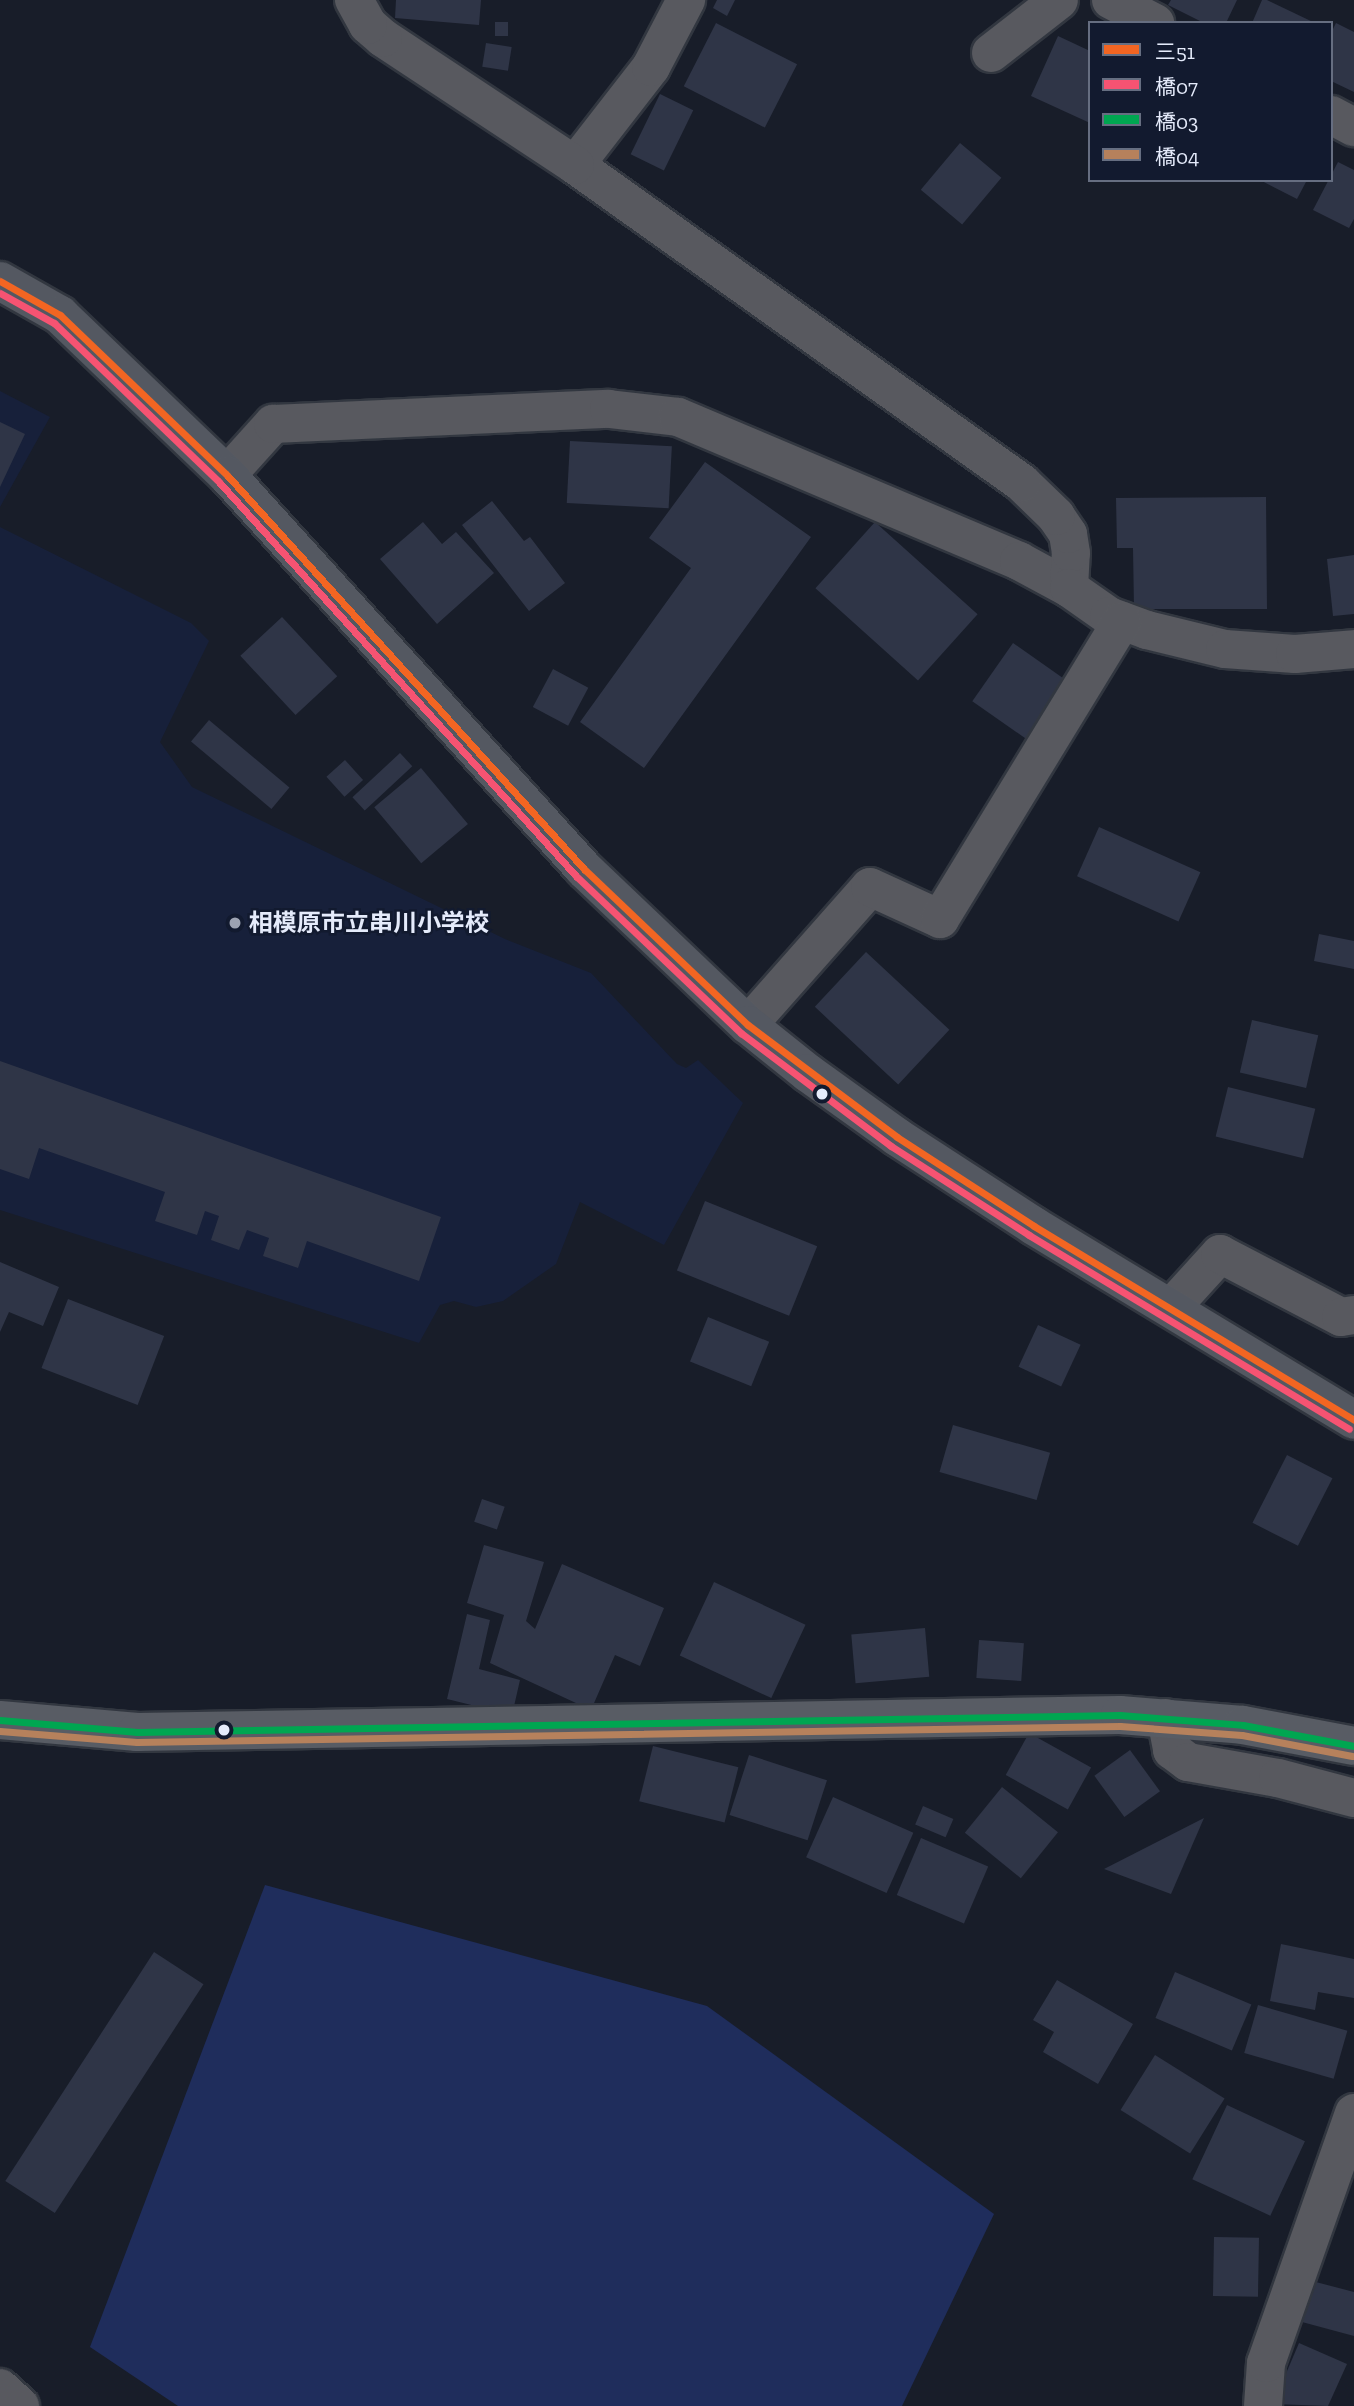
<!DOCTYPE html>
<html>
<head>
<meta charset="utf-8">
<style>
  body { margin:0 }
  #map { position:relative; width:1354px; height:2406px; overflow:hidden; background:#181d29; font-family:"Zilla Slab","Noto Sans JP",serif }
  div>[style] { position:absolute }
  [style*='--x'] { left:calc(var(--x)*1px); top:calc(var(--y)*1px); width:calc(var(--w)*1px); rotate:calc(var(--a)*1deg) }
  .built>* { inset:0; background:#17203a }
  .green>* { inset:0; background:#1f2d5c }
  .building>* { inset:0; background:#2f3547; transform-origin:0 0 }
  .roads { filter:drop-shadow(2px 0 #323740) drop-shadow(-2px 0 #323740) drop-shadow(0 2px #323740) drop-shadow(0 -2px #323740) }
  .minor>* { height:38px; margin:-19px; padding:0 19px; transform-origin:19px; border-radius:19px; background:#58595f }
  .major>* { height:38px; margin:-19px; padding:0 19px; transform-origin:19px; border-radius:19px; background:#585c64 }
  .highway>* { height:38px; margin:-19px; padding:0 19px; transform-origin:19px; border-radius:19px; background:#545861 }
  .bus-1>* { height:7px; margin:-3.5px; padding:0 3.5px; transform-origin:3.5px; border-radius:3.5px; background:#f26522 }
  .bus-2>* { height:7px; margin:-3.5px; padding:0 3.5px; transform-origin:3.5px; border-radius:3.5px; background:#f65372 }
  .bus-3>* { height:7px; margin:-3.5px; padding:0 3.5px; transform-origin:3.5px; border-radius:3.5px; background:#00a651 }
  .bus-4>* { height:7px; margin:-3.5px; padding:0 3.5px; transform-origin:3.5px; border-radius:3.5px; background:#b6815c }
  .dots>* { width:19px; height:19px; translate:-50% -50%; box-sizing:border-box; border:4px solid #121a2f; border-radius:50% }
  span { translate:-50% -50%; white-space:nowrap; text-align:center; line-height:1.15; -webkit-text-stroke:5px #121a2f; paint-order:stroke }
  .poi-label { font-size:24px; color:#e5ebfb; font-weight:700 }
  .left { translate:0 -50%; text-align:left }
  .legend { position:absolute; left:1088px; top:21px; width:245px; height:161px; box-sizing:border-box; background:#121a2f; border:2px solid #666e81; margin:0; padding:9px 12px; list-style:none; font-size:21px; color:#e5ebfb }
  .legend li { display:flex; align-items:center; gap:14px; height:35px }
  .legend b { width:35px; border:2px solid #666e81 }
</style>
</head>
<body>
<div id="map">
  <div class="built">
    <i style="clip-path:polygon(0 391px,50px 417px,0 507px)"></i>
    <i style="clip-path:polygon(0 527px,191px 623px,209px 641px,160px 742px,192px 787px,505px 939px,591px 973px,677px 1064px,686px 1068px,698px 1060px,743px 1103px,664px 1245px,580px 1202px,556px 1264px,503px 1301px,476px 1307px,454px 1301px,440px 1305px,419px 1343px,0 1210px)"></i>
  </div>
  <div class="green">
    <i style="clip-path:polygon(265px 1885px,707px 2006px,994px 2214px,902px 2406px,178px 2406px,90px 2347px)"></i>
  </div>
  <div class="building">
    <i style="clip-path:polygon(396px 0,481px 0,479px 25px,395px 18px)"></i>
    <i style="clip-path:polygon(717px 0,735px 0,727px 16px,713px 8px)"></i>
    <i style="clip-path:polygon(1171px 0,1237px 0,1226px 23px,1204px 23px,1168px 5px)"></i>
    <i style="clip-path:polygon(1262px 0,1267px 0,1315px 23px,1252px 23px)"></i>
    <i style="left:495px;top:22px;width:13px;height:14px"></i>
    <i style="left:716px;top:23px;width:91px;height:71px;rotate:27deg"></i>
    <i style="clip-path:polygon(1336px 23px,1354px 32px,1354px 92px,1331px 81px,1331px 33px)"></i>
    <i style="clip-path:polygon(1058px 36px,1090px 51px,1090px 123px,1031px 96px)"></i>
    <i style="left:486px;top:43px;width:26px;height:24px;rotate:9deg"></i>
    <i style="left:660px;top:94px;width:37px;height:67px;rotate:26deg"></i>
    <i style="left:960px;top:143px;width:54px;height:61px;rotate:40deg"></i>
    <i style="clip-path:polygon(1338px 162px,1354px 170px,1354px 219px,1349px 228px,1313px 210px)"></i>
    <i style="clip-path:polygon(1260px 180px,1307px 180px,1297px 199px)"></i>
    <i style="clip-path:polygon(0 422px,25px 434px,0 487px)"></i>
    <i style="left:570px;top:441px;width:102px;height:62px;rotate:3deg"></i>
    <i style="clip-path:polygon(705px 462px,811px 537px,644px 768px,580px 722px,691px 568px,649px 538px)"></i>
    <i style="clip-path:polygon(1266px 497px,1267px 609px,1134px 609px,1133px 548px,1117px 548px,1116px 498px)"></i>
    <i style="clip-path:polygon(492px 501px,524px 541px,530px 537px,565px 583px,529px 611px,462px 525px)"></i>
    <i style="clip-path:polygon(423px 522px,442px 544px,456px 532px,494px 573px,437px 624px,380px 559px)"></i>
    <i style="left:875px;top:522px;width:138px;height:89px;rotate:42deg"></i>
    <i style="clip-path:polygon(1354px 555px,1354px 614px,1333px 616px,1327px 559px)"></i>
    <i style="left:282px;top:617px;width:81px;height:57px;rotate:47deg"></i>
    <i style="left:1013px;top:643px;width:70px;height:71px;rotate:35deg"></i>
    <i style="left:553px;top:669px;width:40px;height:43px;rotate:28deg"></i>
    <i style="left:209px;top:720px;width:105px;height:28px;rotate:40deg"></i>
    <i style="left:400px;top:753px;width:18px;height:65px;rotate:47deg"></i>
    <i style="left:345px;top:760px;width:27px;height:25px;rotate:48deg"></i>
    <i style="left:421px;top:768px;width:73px;height:61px;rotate:50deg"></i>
    <i style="left:1099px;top:827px;width:111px;height:54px;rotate:24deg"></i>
    <i style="clip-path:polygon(1319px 934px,1354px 941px,1354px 969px,1314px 961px)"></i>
    <i style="left:866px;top:952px;width:114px;height:75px;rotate:43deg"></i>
    <i style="left:1252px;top:1020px;width:68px;height:54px;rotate:13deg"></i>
    <i style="clip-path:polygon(0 1061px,441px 1217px,419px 1281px,307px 1241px,298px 1268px,263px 1256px,269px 1238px,247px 1230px,239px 1250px,211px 1240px,219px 1216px,205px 1211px,197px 1235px,155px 1221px,165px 1192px,39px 1148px,29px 1179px,0 1169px)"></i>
    <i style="left:1228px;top:1087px;width:90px;height:51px;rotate:14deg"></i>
    <i style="left:705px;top:1201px;width:121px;height:75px;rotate:22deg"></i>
    <i style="clip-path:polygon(0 1262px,59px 1287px,43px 1326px,9px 1312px,0 1332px)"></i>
    <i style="left:68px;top:1299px;width:103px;height:74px;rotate:21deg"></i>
    <i style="left:708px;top:1317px;width:66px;height:48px;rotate:22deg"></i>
    <i style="left:1038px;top:1325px;width:47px;height:46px;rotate:25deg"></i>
    <i style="left:953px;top:1425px;width:101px;height:49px;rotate:16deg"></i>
    <i style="left:1287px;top:1455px;width:51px;height:76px;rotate:27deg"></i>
    <i style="left:482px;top:1499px;width:24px;height:24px;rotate:19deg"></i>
    <i style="clip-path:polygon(484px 1545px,544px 1562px,526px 1621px,535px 1629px,562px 1564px,664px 1608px,640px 1666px,615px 1655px,591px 1710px,490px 1663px,504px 1615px,467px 1603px)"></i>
    <i style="left:714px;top:1582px;width:101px;height:81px;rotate:25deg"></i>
    <i style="clip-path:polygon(467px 1614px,490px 1620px,479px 1669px,520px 1680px,512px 1715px,447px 1699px)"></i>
    <i style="left:925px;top:1628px;width:49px;height:74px;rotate:85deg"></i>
    <i style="left:979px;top:1640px;width:45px;height:38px;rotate:4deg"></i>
    <i style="left:1029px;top:1733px;width:71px;height:48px;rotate:29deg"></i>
    <i style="left:653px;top:1746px;width:88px;height:57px;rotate:14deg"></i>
    <i style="left:1130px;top:1750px;width:51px;height:44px;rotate:54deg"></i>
    <i style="left:749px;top:1755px;width:82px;height:63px;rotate:18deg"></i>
    <i style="left:1002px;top:1787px;width:72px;height:59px;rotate:39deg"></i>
    <i style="left:833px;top:1797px;width:88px;height:66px;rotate:24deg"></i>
    <i style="left:923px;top:1806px;width:33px;height:20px;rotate:23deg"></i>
    <i style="clip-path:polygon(1204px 1818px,1171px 1894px,1104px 1869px)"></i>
    <i style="left:921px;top:1838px;width:73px;height:62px;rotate:23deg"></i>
    <i style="clip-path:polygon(1281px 1944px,1354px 1959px,1354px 1998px,1318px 1992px,1315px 2010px,1270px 2001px)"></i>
    <i style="left:154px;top:1952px;width:59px;height:273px;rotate:33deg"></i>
    <i style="left:1175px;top:1972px;width:83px;height:50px;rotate:23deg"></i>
    <i style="clip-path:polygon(1057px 1980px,1133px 2024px,1098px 2084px,1043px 2052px,1054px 2032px,1033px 2020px)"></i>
    <i style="left:1258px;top:2005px;width:93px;height:50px;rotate:16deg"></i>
    <i style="left:1155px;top:2055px;width:82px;height:65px;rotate:32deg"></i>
    <i style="left:1227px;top:2105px;width:86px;height:82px;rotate:25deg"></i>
    <i style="left:1214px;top:2237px;width:45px;height:59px;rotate:1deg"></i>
    <i style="clip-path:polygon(1312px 2281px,1354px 2292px,1354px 2336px,1302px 2322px)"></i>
    <i style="clip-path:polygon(1299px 2343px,1347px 2364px,1328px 2406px,1273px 2404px)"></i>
  </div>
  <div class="roads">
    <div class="minor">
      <i style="--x:1111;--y:0;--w:50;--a:27.6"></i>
      <i style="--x:991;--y:53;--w:86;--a:-37.9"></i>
      <i style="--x:1331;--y:115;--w:26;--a:28"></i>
      <i style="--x:575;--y:165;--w:124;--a:-52.2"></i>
      <i style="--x:651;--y:67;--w:76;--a:-62.4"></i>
      <i style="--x:227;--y:475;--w:69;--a:-48"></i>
      <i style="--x:273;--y:424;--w:336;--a:-2.6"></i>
      <i style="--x:609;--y:409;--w:69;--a:6.6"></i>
      <i style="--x:678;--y:417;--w:370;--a:22.9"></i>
      <i style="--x:1019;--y:561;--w:57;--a:28.4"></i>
      <i style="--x:1069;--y:588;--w:35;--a:-87"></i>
      <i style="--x:1071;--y:553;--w:19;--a:-99"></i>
      <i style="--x:1068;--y:534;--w:22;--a:-124"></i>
      <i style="--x:1056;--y:516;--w:47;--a:-135.9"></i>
      <i style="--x:1022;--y:483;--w:549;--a:-144.57"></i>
      <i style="--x:575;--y:165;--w:230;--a:-146.5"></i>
      <i style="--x:383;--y:38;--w:20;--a:-139"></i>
      <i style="--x:368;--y:25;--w:29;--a:-119"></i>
      <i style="--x:1069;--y:588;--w:49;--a:35"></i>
      <i style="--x:1109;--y:616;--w:40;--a:20.2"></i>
      <i style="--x:1147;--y:630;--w:80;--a:13.7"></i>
      <i style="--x:1225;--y:649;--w:70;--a:4.1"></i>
      <i style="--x:1295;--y:654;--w:59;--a:-4.8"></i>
      <i style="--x:748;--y:1025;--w:184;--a:-48.5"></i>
      <i style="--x:870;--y:887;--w:77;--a:24.6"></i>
      <i style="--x:940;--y:919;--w:349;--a:-58.6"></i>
      <i style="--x:1171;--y:1308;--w:73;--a:-47.8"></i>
      <i style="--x:1220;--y:1254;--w:136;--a:27.5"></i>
      <i style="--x:1341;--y:1317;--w:13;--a:-9"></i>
      <i style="--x:1166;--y:1718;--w:33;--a:79"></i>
      <i style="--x:1172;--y:1750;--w:20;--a:37"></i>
      <i style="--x:1188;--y:1762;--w:91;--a:10.1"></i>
      <i style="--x:1278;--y:1778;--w:79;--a:14.7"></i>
      <i style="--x:0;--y:2388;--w:27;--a:42"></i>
      <i style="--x:1263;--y:2406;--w:43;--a:-86"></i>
      <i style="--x:1266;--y:2363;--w:265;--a:-70.6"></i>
    </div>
    <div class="major">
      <i style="--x:0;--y:1720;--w:138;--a:5"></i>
      <i style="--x:137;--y:1732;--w:983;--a:-0.99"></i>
      <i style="--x:1120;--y:1715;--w:123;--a:4.6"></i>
      <i style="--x:1243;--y:1725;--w:113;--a:10.7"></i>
    </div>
    <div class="highway">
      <i style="--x:0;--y:281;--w:69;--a:29.5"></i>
      <i style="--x:60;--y:315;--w:231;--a:43.8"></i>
      <i style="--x:227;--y:475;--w:532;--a:47.82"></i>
      <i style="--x:584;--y:869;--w:226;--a:43.6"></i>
      <i style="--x:748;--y:1025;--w:77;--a:38.7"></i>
      <i style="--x:808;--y:1073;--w:110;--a:35.7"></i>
      <i style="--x:897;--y:1137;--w:163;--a:33"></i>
      <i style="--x:1034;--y:1226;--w:374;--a:31.2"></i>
    </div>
  </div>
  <div class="bus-1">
    <i style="--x:0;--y:281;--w:69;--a:29.5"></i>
    <i style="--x:60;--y:315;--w:231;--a:43.8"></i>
    <i style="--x:227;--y:475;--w:532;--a:47.82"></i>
    <i style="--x:584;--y:869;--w:226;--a:43.6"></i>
    <i style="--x:748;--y:1025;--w:186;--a:36.9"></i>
    <i style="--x:897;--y:1137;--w:163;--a:33"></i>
    <i style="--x:1034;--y:1226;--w:374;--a:31.2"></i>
  </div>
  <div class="bus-2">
    <i style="--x:0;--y:293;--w:62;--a:29.1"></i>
    <i style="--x:54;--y:323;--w:229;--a:43.9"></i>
    <i style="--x:219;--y:482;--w:532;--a:47.82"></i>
    <i style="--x:576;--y:876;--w:228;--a:43.6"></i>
    <i style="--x:741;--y:1033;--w:188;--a:37"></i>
    <i style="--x:891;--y:1146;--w:164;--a:32.8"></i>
    <i style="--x:1029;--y:1235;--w:374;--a:31.2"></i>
  </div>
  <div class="bus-3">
    <i style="--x:0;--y:1720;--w:138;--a:5"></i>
    <i style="--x:137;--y:1732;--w:983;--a:-0.99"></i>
    <i style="--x:1120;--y:1715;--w:123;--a:4.6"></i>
    <i style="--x:1243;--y:1725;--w:113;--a:10.7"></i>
  </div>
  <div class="bus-4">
    <i style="--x:0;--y:1731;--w:137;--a:4.6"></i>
    <i style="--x:137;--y:1742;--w:983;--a:-0.93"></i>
    <i style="--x:1120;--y:1726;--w:122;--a:4.2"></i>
    <i style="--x:1242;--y:1735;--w:112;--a:10.8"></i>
  </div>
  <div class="dots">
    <i style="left:235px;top:923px;background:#9da3b2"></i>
    <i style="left:822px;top:1094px;background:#e5ebfb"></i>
    <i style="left:224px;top:1730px;background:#e5ebfb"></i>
  </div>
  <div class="poi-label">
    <span class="left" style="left:249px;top:923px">相模原市立串川小学校</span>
  </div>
  <ul class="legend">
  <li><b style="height:9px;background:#f26522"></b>三51</li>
  <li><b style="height:9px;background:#f65372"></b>橋07</li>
  <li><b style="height:9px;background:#00a651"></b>橋03</li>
  <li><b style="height:9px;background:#b6815c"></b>橋04</li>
  </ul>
</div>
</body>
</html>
